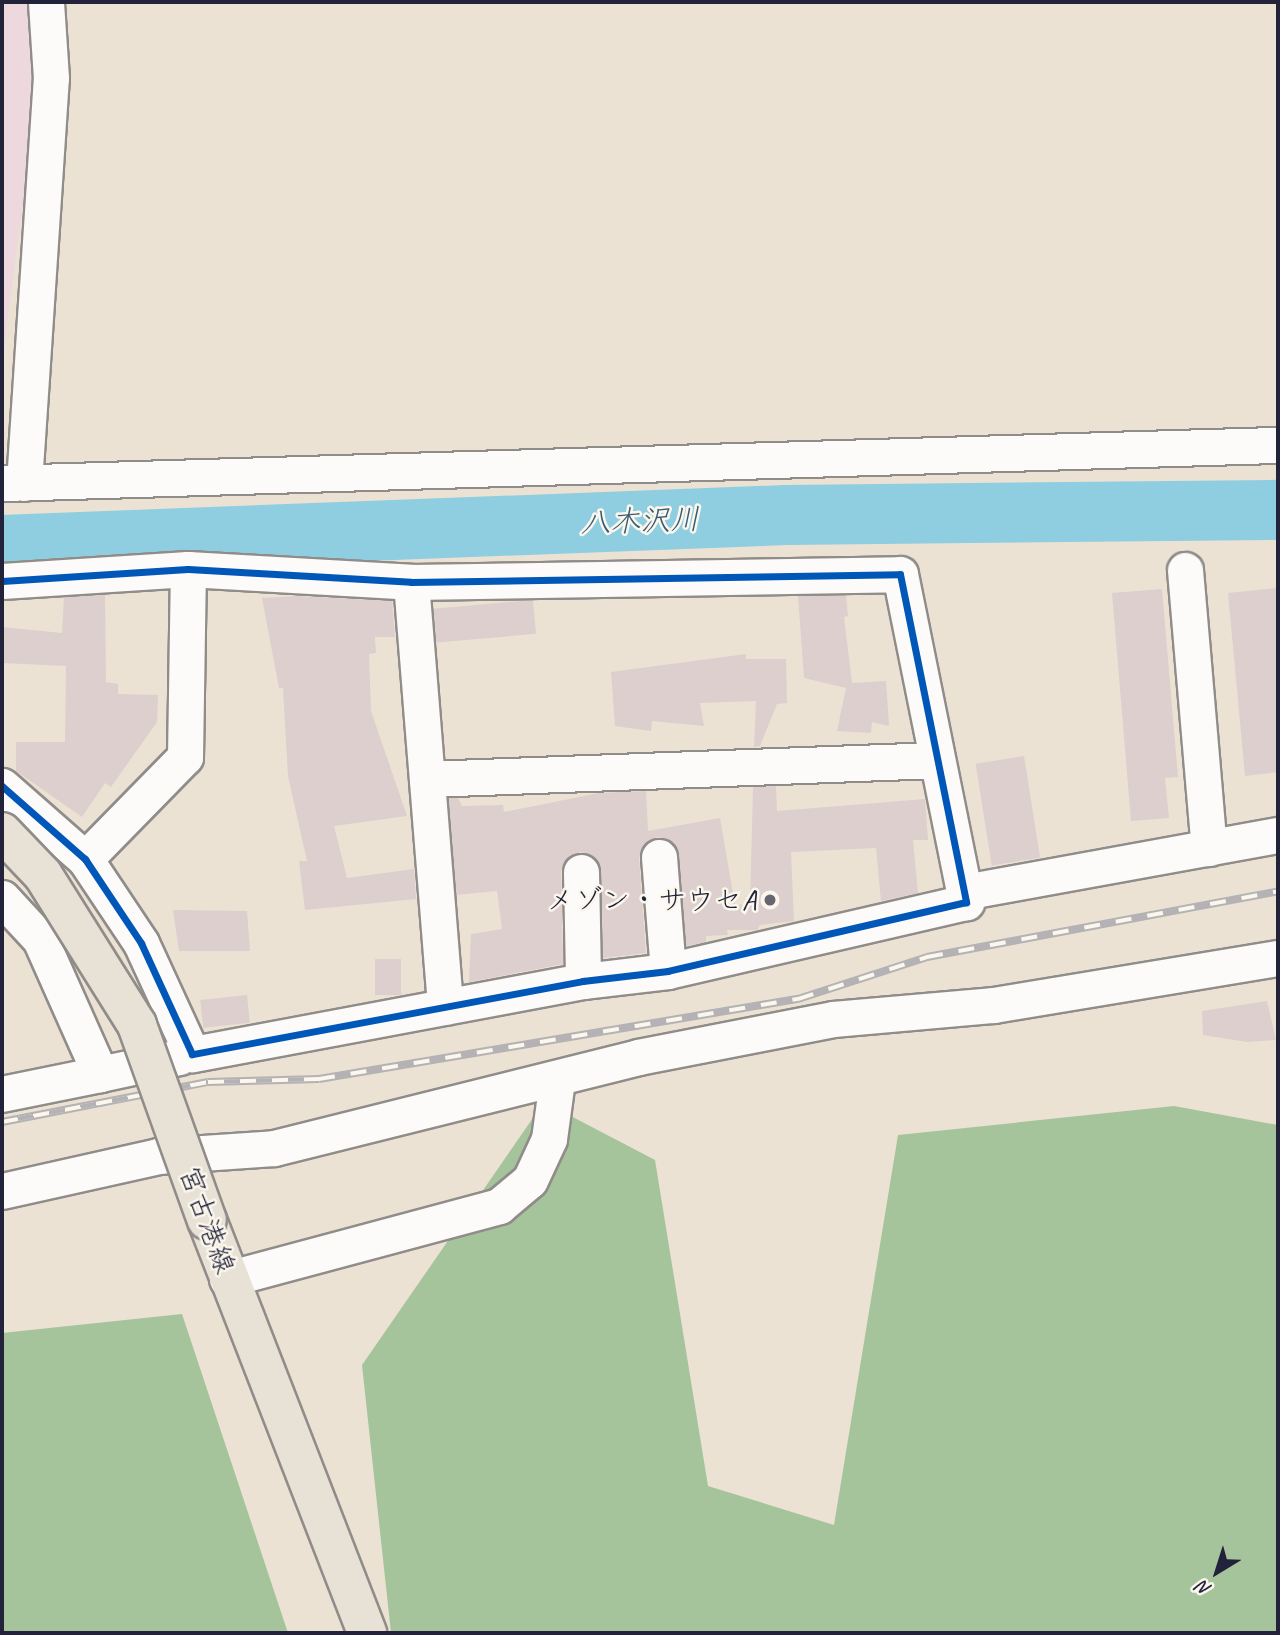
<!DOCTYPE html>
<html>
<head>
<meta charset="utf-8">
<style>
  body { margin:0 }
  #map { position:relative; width:1280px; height:1635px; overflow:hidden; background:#ebe2d4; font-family:Caveat,"Klee One",sans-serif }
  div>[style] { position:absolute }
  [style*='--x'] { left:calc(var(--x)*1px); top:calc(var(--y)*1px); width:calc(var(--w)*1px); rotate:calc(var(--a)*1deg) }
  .built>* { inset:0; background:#edd8de }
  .forest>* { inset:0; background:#a5c49b }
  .river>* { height:60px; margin:-30px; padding:0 30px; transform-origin:30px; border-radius:30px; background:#8fcde1 }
  .building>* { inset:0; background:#ddcfcd; transform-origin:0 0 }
  .roads { filter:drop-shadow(2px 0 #908c89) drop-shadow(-2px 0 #908c89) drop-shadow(0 2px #908c89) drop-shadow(0 -2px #908c89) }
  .minor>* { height:35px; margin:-17.5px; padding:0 17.5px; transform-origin:17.5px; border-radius:17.5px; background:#fcfbf9 }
  .major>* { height:38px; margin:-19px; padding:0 19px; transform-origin:19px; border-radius:19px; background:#e8e1d5 }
  .rail>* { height:8px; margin-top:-4px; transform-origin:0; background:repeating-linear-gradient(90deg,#fbf7ec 0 16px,#b4b2b4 0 32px); box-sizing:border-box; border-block:2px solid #b4b2b4 }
  .bridges { filter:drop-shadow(2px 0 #908c89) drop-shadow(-2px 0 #908c89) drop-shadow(0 2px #908c89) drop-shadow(0 -2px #908c89) }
  .major-bridge>* { height:38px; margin:-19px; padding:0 19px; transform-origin:19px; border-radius:19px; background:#e8e1d5 }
  .cycleway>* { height:7px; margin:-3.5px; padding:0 3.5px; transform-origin:3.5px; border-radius:3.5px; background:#0057b8 }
  .dots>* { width:19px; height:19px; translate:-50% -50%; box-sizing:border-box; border:4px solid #fbf7ec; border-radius:50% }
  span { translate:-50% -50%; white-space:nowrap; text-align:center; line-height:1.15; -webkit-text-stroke:5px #fbf7ec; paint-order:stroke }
  .poi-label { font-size:28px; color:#22223b }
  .right { translate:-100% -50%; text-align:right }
  .street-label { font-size:28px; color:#22223b }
  .water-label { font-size:30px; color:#3a5b77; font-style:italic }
  .frame { position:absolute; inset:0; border:4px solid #22223b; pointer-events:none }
  .north { position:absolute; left:1182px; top:1537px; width:70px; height:70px; -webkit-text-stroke:5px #fbf7ec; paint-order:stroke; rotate:218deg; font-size:19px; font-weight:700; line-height:28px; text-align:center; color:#22223b }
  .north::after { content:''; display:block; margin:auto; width:24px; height:32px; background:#22223b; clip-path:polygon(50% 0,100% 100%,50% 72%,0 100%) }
</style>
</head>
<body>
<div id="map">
  <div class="built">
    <i style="clip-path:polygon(2px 2px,35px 2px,40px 72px,2px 363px)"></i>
  </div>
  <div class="forest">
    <i style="clip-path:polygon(544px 1102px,655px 1160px,708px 1486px,834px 1525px,898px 1135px,1174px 1106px,1278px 1125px,1278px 1633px,391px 1633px,362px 1365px)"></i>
    <i style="clip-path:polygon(182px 1314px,288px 1633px,2px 1633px,2px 1333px)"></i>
  </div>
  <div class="river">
    <i style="--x:2;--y:545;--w:785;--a:-2.19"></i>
    <i style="--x:786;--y:515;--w:492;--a:-0.6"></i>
  </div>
  <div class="building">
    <i style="clip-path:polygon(1276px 588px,1278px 772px,1245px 776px,1228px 593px)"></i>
    <i style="clip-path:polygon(1162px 589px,1178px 777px,1165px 778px,1169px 818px,1131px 821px,1112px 593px)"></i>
    <i style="clip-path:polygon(105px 595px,106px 682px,118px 684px,118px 694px,158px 695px,157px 722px,111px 787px,105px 783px,82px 817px,16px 771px,16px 742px,65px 742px,66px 666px,2px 663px,2px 627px,62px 633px,64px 597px)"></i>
    <i style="clip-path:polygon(846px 595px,848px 616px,844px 617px,852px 683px,886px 681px,889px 726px,872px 722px,871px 733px,837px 731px,846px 688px,804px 678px,798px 596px)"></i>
    <i style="clip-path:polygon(297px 596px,392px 601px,395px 637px,375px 637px,376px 653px,369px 654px,371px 711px,407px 816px,334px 826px,347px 878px,414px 869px,416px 899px,305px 910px,299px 861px,307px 861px,288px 776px,283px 688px,279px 688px,262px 598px)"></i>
    <i style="left:533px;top:600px;width:34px;height:100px;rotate:85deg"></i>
    <i style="clip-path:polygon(746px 654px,746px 659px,786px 659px,787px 703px,777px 704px,760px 746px,754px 747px,756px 701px,700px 703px,704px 726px,652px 721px,651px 731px,615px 726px,611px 672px)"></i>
    <i style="left:1024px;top:756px;width:103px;height:49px;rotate:81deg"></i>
    <i style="clip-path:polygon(776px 786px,777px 811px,925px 799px,928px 840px,913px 840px,918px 893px,881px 901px,876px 848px,791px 852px,794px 921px,760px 925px,757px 930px,727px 930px,728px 935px,706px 936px,706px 942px,686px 946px,679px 855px,668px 839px,657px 837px,647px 841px,639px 858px,646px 953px,603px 958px,601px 871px,591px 855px,580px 852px,564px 862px,561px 872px,563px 964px,469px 982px,471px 934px,502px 929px,497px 891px,456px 895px,448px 798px,458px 798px,462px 806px,503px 805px,504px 812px,599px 793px,646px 791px,648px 831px,720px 818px,735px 905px,750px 904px,753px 787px)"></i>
    <i style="clip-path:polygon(173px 910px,247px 911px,250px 951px,179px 951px)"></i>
    <i style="left:375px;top:959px;width:26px;height:36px"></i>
    <i style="left:247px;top:995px;width:28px;height:47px;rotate:84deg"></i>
    <i style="clip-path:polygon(1267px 1001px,1276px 1040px,1247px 1042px,1203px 1035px,1202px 1011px)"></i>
  </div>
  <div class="roads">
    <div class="minor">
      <i style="--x:2;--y:483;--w:1277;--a:-1.71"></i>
      <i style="--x:24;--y:483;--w:406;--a:-86.2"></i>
      <i style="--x:51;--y:78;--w:76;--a:-93.8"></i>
      <i style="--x:1185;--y:570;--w:279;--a:85.1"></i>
      <i style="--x:2;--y:581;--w:186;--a:-3.7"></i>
      <i style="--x:188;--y:569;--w:223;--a:3.3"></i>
      <i style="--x:411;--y:582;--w:489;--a:-0.9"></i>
      <i style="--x:900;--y:574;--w:335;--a:78.6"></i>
      <i style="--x:966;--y:902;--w:306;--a:167"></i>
      <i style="--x:668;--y:971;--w:86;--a:173.3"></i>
      <i style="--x:583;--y:981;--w:398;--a:169.4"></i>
      <i style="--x:192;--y:1054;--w:122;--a:-114.7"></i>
      <i style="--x:141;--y:943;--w:101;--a:-123.7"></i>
      <i style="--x:85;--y:859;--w:111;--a:-138.7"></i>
      <i style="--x:411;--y:582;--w:426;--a:85.4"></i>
      <i style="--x:427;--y:779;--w:510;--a:-2.13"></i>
      <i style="--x:659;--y:857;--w:114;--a:85.5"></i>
      <i style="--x:85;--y:859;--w:143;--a:-45.6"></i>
      <i style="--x:185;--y:757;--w:188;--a:-89.1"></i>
      <i style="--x:581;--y:872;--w:109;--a:88.9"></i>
      <i style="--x:964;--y:892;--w:319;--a:-10.3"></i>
      <i style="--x:2;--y:898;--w:56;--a:47.2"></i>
      <i style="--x:40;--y:939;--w:148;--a:66"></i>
      <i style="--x:100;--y:1074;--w:100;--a:168.5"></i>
      <i style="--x:100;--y:1074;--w:81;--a:-12.1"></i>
      <i style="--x:2;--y:1191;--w:160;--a:-12.6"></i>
      <i style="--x:158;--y:1156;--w:116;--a:-3.9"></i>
      <i style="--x:274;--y:1148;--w:375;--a:-14"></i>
      <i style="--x:638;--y:1057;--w:199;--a:-11"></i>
      <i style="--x:833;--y:1019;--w:162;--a:-5"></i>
      <i style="--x:994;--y:1005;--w:288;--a:-9.4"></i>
      <i style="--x:227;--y:1279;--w:282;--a:-15"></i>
      <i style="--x:499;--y:1206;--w:40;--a:-40"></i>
      <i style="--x:530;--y:1180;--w:45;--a:-65.1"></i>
      <i style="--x:549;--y:1139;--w:60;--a:-82.3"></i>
    </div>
    <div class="major">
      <i style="--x:207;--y:1220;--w:443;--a:68.8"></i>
    </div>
  </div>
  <div class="rail">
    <i style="--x:2;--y:1122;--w:210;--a:-11"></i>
    <i style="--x:208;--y:1082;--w:111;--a:-1.5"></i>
    <i style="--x:319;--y:1079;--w:486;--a:-9.5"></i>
    <i style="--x:798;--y:999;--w:136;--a:-18"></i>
    <i style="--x:927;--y:957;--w:357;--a:-10.6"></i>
  </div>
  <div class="bridges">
    <div class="major-bridge">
      <i style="--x:2;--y:832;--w:59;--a:46.4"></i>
      <i style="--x:43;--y:875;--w:177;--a:57.9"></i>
      <i style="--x:137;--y:1025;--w:207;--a:70.3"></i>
    </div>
  </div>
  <div class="cycleway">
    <i style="--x:2;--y:581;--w:186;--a:-3.7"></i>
    <i style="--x:188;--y:569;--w:223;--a:3.3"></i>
    <i style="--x:411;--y:582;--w:489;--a:-0.9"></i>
    <i style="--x:900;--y:574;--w:335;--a:78.6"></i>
    <i style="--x:966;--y:902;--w:306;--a:167"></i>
    <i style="--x:668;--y:971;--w:86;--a:173.3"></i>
    <i style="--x:583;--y:981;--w:398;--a:169.4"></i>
    <i style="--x:192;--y:1054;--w:122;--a:-114.7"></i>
    <i style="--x:141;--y:943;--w:101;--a:-123.7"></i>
    <i style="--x:85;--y:859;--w:111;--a:-138.7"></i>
  </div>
  <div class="dots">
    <i style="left:770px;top:900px;background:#686571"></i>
  </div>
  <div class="poi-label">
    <span class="right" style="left:756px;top:900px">メゾン・サウセA</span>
  </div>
  <div class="street-label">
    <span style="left:207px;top:1220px;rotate:70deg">宮古港線</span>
  </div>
  <div class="water-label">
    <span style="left:640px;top:521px;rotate:-2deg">八木沢川</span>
  </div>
  <div class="frame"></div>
  <div class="north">N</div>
</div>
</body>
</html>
